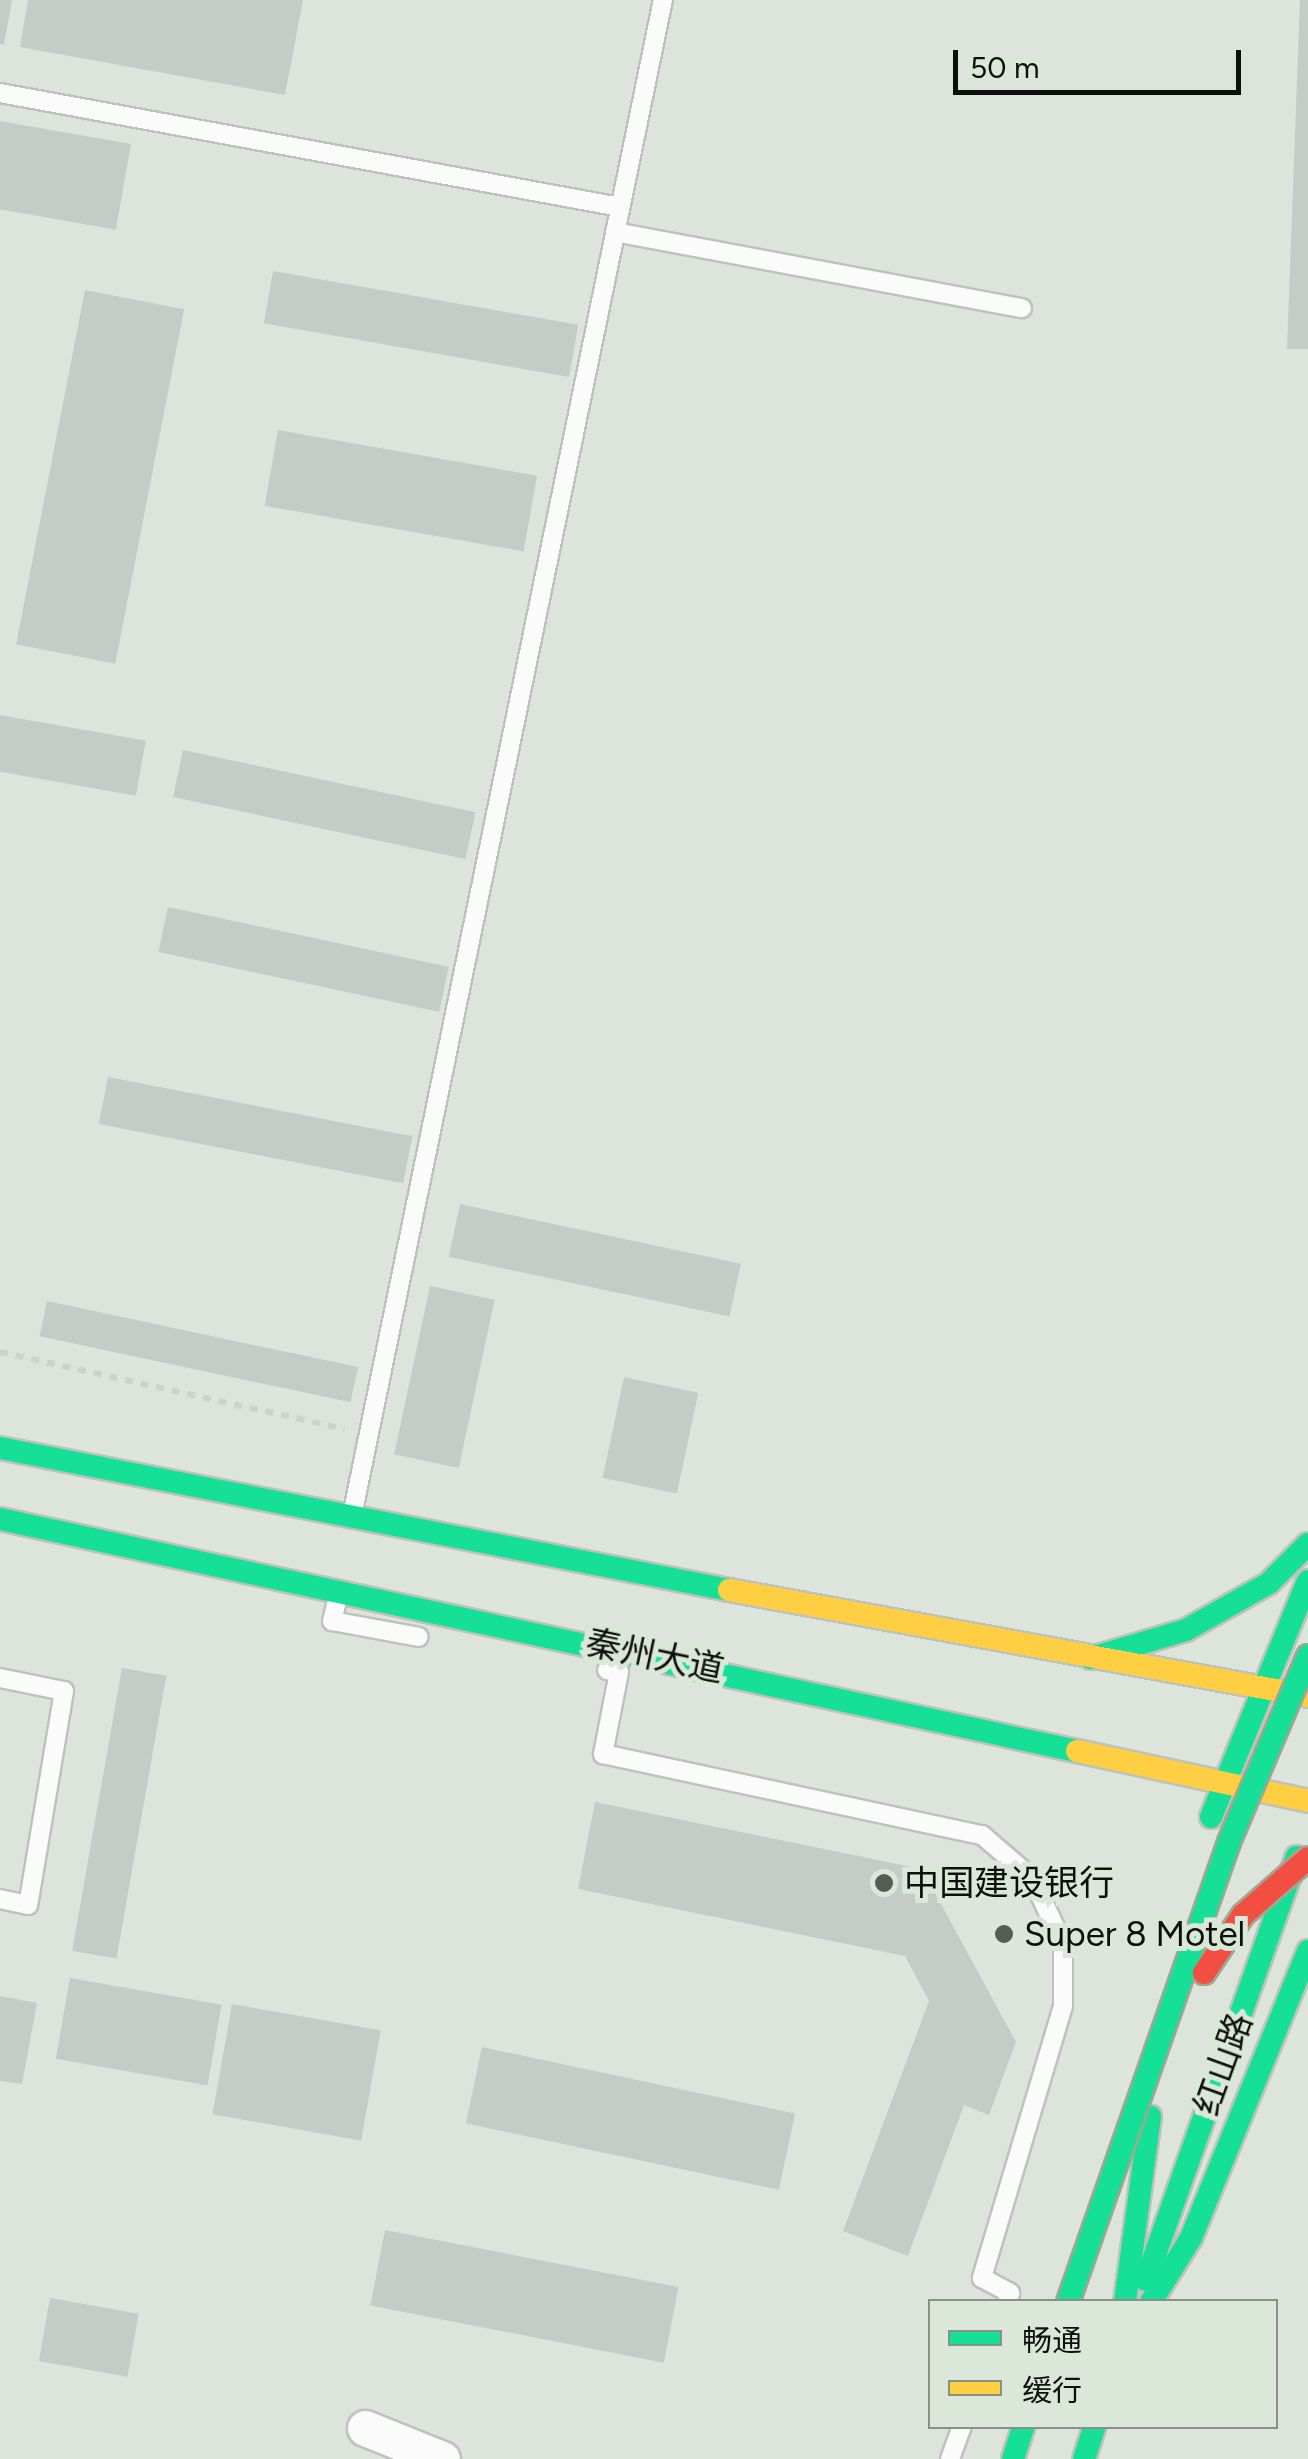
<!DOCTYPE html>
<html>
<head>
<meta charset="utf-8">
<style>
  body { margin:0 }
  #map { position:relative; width:1308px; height:2459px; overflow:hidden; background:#dde4dc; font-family:Figtree,"Noto Sans SC",sans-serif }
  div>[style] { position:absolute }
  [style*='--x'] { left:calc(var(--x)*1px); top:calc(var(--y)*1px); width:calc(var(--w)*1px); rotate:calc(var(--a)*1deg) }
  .building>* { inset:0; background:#c5ccc7; transform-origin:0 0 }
  .path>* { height:6px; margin-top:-3px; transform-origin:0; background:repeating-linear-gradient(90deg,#cfd1ce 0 8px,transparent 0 16px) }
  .roads { filter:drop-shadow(2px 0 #bdc2bc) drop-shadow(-2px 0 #bdc2bc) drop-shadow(0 2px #bdc2bc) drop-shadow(0 -2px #bdc2bc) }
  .lane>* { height:18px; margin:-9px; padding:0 9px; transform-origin:9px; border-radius:9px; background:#fafbfa }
  .street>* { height:35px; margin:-17.5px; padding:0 17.5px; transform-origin:17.5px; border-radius:17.5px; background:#fafbfa }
  .fast>* { height:22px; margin:-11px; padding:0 11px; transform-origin:11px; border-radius:11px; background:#16e098 }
  .slow>* { height:22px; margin:-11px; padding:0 11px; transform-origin:11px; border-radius:11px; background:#ffcf43 }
  .bridges { filter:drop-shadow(2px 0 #a2a691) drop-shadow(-2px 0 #a2a691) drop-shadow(0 2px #a2a691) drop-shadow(0 -2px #a2a691) }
  .fast-bridge>* { height:22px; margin:-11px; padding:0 11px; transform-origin:11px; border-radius:11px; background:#16e098 }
  .jam-bridge>* { height:22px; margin:-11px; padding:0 11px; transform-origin:11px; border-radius:11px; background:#f24e42 }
  .dots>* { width:28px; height:28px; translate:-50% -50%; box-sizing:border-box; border:5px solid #dbe7d9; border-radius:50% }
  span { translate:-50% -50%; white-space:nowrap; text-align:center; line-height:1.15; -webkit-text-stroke:10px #dbe7d9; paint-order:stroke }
  .street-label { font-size:35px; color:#0d110c }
  .poi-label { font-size:35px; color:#0d110c }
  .left { translate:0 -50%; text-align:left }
  .legend { position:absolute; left:928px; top:2299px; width:350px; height:130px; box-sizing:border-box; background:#dbe7d9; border:2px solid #899187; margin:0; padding:12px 18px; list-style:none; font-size:30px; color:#0d110c }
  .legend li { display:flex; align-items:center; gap:20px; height:50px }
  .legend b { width:50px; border:2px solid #899187 }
  .scale { position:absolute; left:953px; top:50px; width:288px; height:45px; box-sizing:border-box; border:5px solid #0d110c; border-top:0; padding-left:12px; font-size:30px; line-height:35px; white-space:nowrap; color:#0d110c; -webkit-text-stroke:8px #dbe7d9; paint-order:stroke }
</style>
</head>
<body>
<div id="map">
  <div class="building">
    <i style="clip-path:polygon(0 0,12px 0,4px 45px,0 44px)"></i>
    <i style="clip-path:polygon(28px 0,303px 0,285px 95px,20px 47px)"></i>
    <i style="clip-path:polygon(1300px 0,1308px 0,1308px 349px,1287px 349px)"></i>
    <i style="left:0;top:121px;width:133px;height:87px;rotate:10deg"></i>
    <i style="left:273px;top:271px;width:310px;height:53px;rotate:10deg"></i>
    <i style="left:85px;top:290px;width:101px;height:361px;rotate:11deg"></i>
    <i style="left:278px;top:430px;width:263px;height:77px;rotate:10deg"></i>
    <i style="left:0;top:715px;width:148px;height:56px;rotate:10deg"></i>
    <i style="left:183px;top:750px;width:299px;height:48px;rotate:12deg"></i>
    <i style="left:168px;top:907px;width:287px;height:46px;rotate:12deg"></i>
    <i style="left:108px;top:1077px;width:310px;height:48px;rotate:11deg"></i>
    <i style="left:460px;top:1204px;width:287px;height:54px;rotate:12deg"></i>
    <i style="left:430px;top:1286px;width:66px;height:172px;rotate:12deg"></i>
    <i style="left:47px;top:1301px;width:318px;height:36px;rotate:12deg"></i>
    <i style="left:624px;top:1377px;width:76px;height:103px;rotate:12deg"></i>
    <i style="left:122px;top:1668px;width:45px;height:287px;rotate:10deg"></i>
    <i style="clip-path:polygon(595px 1802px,922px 1869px,1016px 2042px,989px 2115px,964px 2105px,908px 2256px,843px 2231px,929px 2001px,905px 1956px,578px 1889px)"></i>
    <i style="left:70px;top:1978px;width:154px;height:82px;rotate:10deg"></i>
    <i style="clip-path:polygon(0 1996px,37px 2003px,22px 2084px,0 2081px)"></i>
    <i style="left:232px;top:2004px;width:151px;height:112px;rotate:10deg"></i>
    <i style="left:482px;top:2047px;width:320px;height:78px;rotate:12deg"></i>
    <i style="left:385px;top:2230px;width:299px;height:77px;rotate:11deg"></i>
    <i style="left:50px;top:2298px;width:90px;height:64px;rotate:10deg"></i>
  </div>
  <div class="path">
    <i style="--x:0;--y:1352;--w:353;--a:12.6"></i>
  </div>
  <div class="roads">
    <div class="lane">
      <i style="--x:0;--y:93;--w:630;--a:10.42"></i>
      <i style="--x:615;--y:232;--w:414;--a:10.6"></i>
      <i style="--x:352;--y:1516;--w:1548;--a:-78.41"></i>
      <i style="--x:338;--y:1596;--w:26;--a:103"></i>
      <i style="--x:332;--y:1621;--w:88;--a:10.4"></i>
      <i style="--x:607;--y:1670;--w:12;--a:9"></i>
      <i style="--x:619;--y:1672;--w:84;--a:101"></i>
      <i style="--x:603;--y:1754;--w:388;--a:12.1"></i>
      <i style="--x:982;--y:1835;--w:66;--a:40.7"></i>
      <i style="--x:1032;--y:1878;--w:73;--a:64.8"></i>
      <i style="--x:1063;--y:1944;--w:62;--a:90"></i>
      <i style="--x:1063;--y:2006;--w:284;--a:106.6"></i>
      <i style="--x:982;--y:2278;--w:32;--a:28"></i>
      <i style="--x:1010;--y:2293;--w:9;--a:108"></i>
      <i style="--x:0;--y:1678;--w:65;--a:11.5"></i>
      <i style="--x:64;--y:1691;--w:217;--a:99.5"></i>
      <i style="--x:28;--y:1905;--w:29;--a:-168"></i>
      <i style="--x:950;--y:2459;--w:35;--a:-70"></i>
    </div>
    <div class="street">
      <i style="--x:365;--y:2428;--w:83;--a:21.9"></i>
    </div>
    <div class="fast">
      <i style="--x:0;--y:1448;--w:743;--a:11.02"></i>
      <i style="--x:0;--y:1519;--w:1102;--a:12.16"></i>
      <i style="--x:1091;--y:1658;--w:99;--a:-16.4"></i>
      <i style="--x:1186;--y:1630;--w:95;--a:-29.5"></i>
      <i style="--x:1269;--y:1583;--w:55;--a:-45"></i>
      <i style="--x:1211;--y:1817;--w:255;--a:-67.7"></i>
      <i style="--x:1146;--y:2280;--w:449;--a:-70.4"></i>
      <i style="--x:1125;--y:2302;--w:187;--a:-82.3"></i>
      <i style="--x:1151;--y:2302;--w:75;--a:-58"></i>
      <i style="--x:1191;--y:2238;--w:310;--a:-67.8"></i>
      <i style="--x:1013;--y:2459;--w:35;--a:-72"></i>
      <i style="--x:1084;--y:2459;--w:35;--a:-72"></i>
    </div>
    <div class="slow">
      <i style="--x:729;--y:1590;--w:589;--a:10.37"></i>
      <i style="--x:1077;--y:1751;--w:236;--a:12.2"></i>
    </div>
  </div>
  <div class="bridges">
    <div class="fast-bridge">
      <i style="--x:1068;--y:2302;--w:487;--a:-70.7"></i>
      <i style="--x:1229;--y:1842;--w:202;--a:-67"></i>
    </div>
    <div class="jam-bridge">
      <i style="--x:1204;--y:1973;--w:70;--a:-56.1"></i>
      <i style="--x:1243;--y:1915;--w:86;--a:-41.2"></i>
    </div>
  </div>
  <div class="dots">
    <i style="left:884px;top:1883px;background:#565b55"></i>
    <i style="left:1004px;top:1934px;background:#565b55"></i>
  </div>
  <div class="street-label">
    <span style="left:655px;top:1656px;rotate:12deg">秦州大道</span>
    <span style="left:1223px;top:2064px;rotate:-70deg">红山路</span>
  </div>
  <div class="poi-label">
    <span class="left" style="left:904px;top:1883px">中国建设银行</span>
    <span class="left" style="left:1024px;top:1934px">Super 8 Motel</span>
  </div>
  <ul class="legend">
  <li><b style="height:12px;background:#16e098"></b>畅通</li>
  <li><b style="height:12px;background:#ffcf43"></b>缓行</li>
  </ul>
  <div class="scale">50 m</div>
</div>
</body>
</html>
